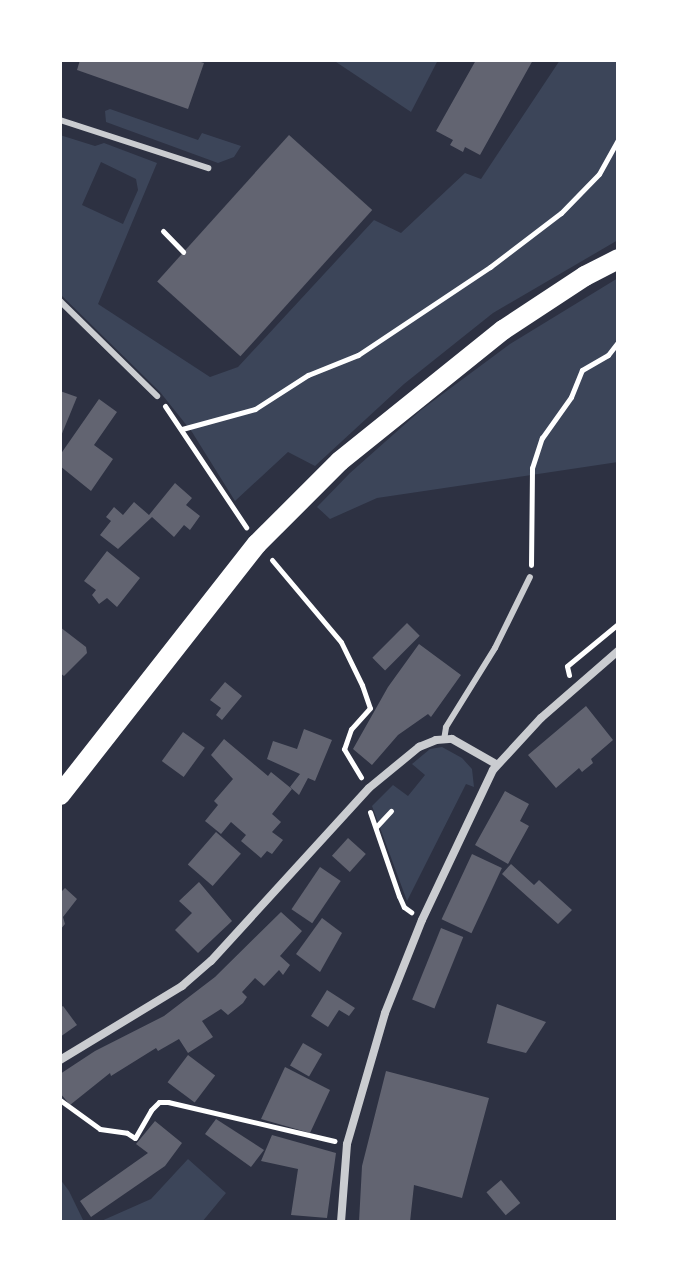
<!DOCTYPE html>
<html>
<head>
<meta charset="utf-8">
<style>
  body { margin:0 }
  #map { position:relative; width:678px; height:1282px; overflow:hidden; background:#2d3142; font-family:Spectral,serif }
  div>[style] { position:absolute }
  [style*='--x'] { left:calc(var(--x)*1px); top:calc(var(--y)*1px); width:calc(var(--w)*1px); rotate:calc(var(--a)*1deg) }
  .green>* { inset:0; background:#3c4559 }
  .building>* { inset:0; background:#626471; transform-origin:0 0 }
  .path>* { height:5px; margin:-2.5px; padding:0 2.5px; transform-origin:2.5px; border-radius:2.5px; background:#fff }
  .service>* { height:6px; margin:-3px; padding:0 3px; transform-origin:3px; border-radius:3px; background:#caccd0 }
  .minor>* { height:8px; margin:-4px; padding:0 4px; transform-origin:4px; border-radius:4px; background:#caccd0 }
  .primary>* { height:20px; margin:-10px; padding:0 10px; transform-origin:10px; border-radius:10px; background:#fff }
  span { translate:-50% -50%; white-space:nowrap; text-align:center; line-height:1.15; -webkit-text-stroke:8px #fff; paint-order:stroke }
  .frame { position:absolute; inset:0; border:62px solid #fff; pointer-events:none }
</style>
</head>
<body>
<div id="map">
  <div class="green">
    <i style="clip-path:polygon(333px 60px,438px 60px,411px 112px)"></i>
    <i style="clip-path:polygon(evenodd,560px 60px,618px 60px,618px 240px,493px 313px,404px 384px,315px 466px,288px 452px,235px 501px,192px 432px,160px 392px,60px 294px,60px 135px,95px 146px,104px 143px,157px 163px,98px 304px,210px 377px,238px 367px,374px 220px,401px 233px,465px 173px,481px 179px,560px 60px,101px 162px,136px 179px,138px 190px,123px 224px,82px 205px,101px 162px)"></i>
    <i style="clip-path:polygon(110px 109px,198px 140px,202px 133px,241px 146px,234px 157px,218px 163px,106px 122px,105px 111px)"></i>
    <i style="clip-path:polygon(618px 278px,618px 462px,377px 498px,330px 519px,317px 507px,350px 473px,421px 410px,510px 344px)"></i>
    <i style="clip-path:polygon(442px 747px,462px 758px,472px 769px,474px 787px,466px 784px,407px 901px,372px 806px,393px 785px,408px 796px,425px 775px,412px 764px,430px 749px)"></i>
    <i style="clip-path:polygon(188px 1159px,226px 1193px,202px 1222px,99px 1222px,151px 1199px)"></i>
    <i style="clip-path:polygon(60px 1179px,69px 1191px,84px 1222px,60px 1222px)"></i>
  </div>
  <div class="building">
    <i style="clip-path:polygon(80px 60px,194px 60px,204px 63px,188px 109px,77px 70px)"></i>
    <i style="clip-path:polygon(476px 60px,533px 60px,480px 155px,465px 147px,463px 152px,450px 145px,453px 140px,436px 131px)"></i>
    <i style="left:289px;top:135px;width:112px;height:197px;rotate:42deg"></i>
    <i style="clip-path:polygon(60px 391px,77px 397px,61px 436px,60px 436px)"></i>
    <i style="clip-path:polygon(99px 399px,117px 412px,94px 445px,113px 459px,91px 491px,60px 466px,60px 455px)"></i>
    <i style="clip-path:polygon(175px 483px,192px 498px,186px 505px,200px 516px,190px 530px,184px 525px,174px 537px,152px 517px,118px 549px,100px 535px,111px 521px,106px 517px,114px 507px,123px 515px,134px 502px,149px 515px)"></i>
    <i style="clip-path:polygon(107px 551px,140px 578px,117px 607px,107px 598px,99px 604px,92px 595px,96px 590px,84px 581px)"></i>
    <i style="left:407px;top:623px;width:18px;height:49px;rotate:45deg"></i>
    <i style="clip-path:polygon(60px 627px,86px 647px,87px 653px,64px 676px,60px 673px)"></i>
    <i style="clip-path:polygon(419px 644px,461px 675px,431px 717px,428px 714px,398px 735px,372px 765px,353px 749px,388px 687px)"></i>
    <i style="clip-path:polygon(225px 682px,242px 696px,222px 720px,216px 715px,221px 708px,210px 700px)"></i>
    <i style="clip-path:polygon(586px 706px,613px 740px,591px 759px,593px 763px,582px 772px,579px 768px,556px 788px,528px 755px)"></i>
    <i style="clip-path:polygon(304px 729px,332px 740px,315px 781px,308px 778px,299px 795px,290px 787px,300px 774px,267px 759px,273px 741px,297px 749px)"></i>
    <i style="left:183px;top:732px;width:27px;height:36px;rotate:36deg"></i>
    <i style="clip-path:polygon(224px 739px,268px 776px,271px 772px,292px 789px,272px 814px,281px 822px,272px 832px,283px 840px,272px 854px,267px 851px,261px 858px,241px 841px,246px 835px,231px 822px,221px 834px,205px 821px,218px 805px,214px 801px,233px 779px,211px 755px)"></i>
    <i style="clip-path:polygon(505px 791px,529px 804px,520px 821px,529px 826px,508px 864px,475px 845px)"></i>
    <i style="left:216px;top:832px;width:33px;height:43px;rotate:41deg"></i>
    <i style="left:348px;top:838px;width:24px;height:24px;rotate:42deg"></i>
    <i style="left:472px;top:854px;width:33px;height:72px;rotate:25deg"></i>
    <i style="clip-path:polygon(511px 864px,534px 885px,539px 880px,572px 910px,558px 924px,502px 874px)"></i>
    <i style="left:320px;top:867px;width:25px;height:51px;rotate:34deg"></i>
    <i style="clip-path:polygon(199px 882px,232px 921px,198px 953px,175px 930px,192px 913px,179px 901px)"></i>
    <i style="clip-path:polygon(65px 888px,77px 899px,63px 917px,65px 924px,60px 930px,60px 893px)"></i>
    <i style="clip-path:polygon(281px 912px,302px 931px,280px 956px,290px 965px,283px 975px,279px 970px,264px 986px,255px 978px,242px 992px,247px 997px,243px 1003px,228px 1015px,221px 1009px,202px 1021px,213px 1037px,188px 1053px,179px 1039px,158px 1051px,156px 1048px,111px 1076px,110px 1073px,70px 1105px,60px 1093px,60px 1074px,95px 1051px,164px 1016px,215px 977px)"></i>
    <i style="clip-path:polygon(322px 918px,342px 933px,320px 972px,296px 954px)"></i>
    <i style="left:441px;top:928px;width:24px;height:77px;rotate:22deg"></i>
    <i style="clip-path:polygon(327px 990px,355px 1008px,349px 1016px,339px 1010px,328px 1027px,311px 1016px)"></i>
    <i style="clip-path:polygon(497px 1004px,546px 1022px,526px 1053px,487px 1043px)"></i>
    <i style="clip-path:polygon(63px 1006px,77px 1025px,60px 1037px,60px 1008px)"></i>
    <i style="left:303px;top:1043px;width:22px;height:26px;rotate:30deg"></i>
    <i style="left:188px;top:1055px;width:34px;height:34px;rotate:37deg"></i>
    <i style="clip-path:polygon(285px 1067px,330px 1090px,310px 1133px,261px 1119px)"></i>
    <i style="clip-path:polygon(386px 1071px,489px 1098px,462px 1198px,414px 1185px,410px 1222px,359px 1222px,362px 1166px)"></i>
    <i style="clip-path:polygon(216px 1119px,264px 1150px,251px 1167px,205px 1134px)"></i>
    <i style="clip-path:polygon(155px 1121px,182px 1143px,165px 1166px,91px 1217px,80px 1201px,148px 1153px,136px 1144px)"></i>
    <i style="clip-path:polygon(272px 1135px,336px 1153px,327px 1218px,291px 1215px,298px 1169px,261px 1161px)"></i>
    <i style="left:501px;top:1180px;width:30px;height:19px;rotate:50deg"></i>
  </div>
  <div class="path">
    <i style="--x:163;--y:231;--w:29;--a:46"></i>
    <i style="--x:165;--y:406;--w:146;--a:56.2"></i>
    <i style="--x:182;--y:429;--w:76;--a:-15.3"></i>
    <i style="--x:255;--y:409;--w:63;--a:-32.7"></i>
    <i style="--x:308;--y:375;--w:54;--a:-21.8"></i>
    <i style="--x:358;--y:355;--w:159;--a:-33.7"></i>
    <i style="--x:490;--y:267;--w:89;--a:-37.3"></i>
    <i style="--x:561;--y:213;--w:54;--a:-45.7"></i>
    <i style="--x:599;--y:174;--w:39;--a:-61"></i>
    <i style="--x:272;--y:560;--w:107;--a:49.9"></i>
    <i style="--x:341;--y:642;--w:48;--a:64"></i>
    <i style="--x:362;--y:685;--w:24;--a:71"></i>
    <i style="--x:370;--y:708;--w:28;--a:132"></i>
    <i style="--x:351;--y:729;--w:21;--a:109"></i>
    <i style="--x:344;--y:749;--w:33;--a:59"></i>
    <i style="--x:531;--y:565;--w:97;--a:-89.4"></i>
    <i style="--x:532;--y:468;--w:32;--a:-72"></i>
    <i style="--x:542;--y:438;--w:50;--a:-54.7"></i>
    <i style="--x:571;--y:397;--w:29;--a:-68"></i>
    <i style="--x:582;--y:370;--w:30;--a:-30"></i>
    <i style="--x:608;--y:355;--w:16;--a:-52"></i>
    <i style="--x:569;--y:675;--w:9;--a:-103"></i>
    <i style="--x:567;--y:666;--w:66;--a:-39.5"></i>
    <i style="--x:370;--y:812;--w:89;--a:71"></i>
    <i style="--x:399;--y:896;--w:12;--a:66"></i>
    <i style="--x:404;--y:907;--w:9;--a:36"></i>
    <i style="--x:376;--y:827;--w:22;--a:-47"></i>
    <i style="--x:60;--y:1100;--w:49;--a:35.9"></i>
    <i style="--x:100;--y:1129;--w:27;--a:8"></i>
    <i style="--x:127;--y:1133;--w:9;--a:32"></i>
    <i style="--x:135;--y:1138;--w:32;--a:-60"></i>
    <i style="--x:151;--y:1110;--w:11;--a:-45"></i>
    <i style="--x:159;--y:1102;--w:9;--a:0"></i>
    <i style="--x:168;--y:1102;--w:171;--a:13.2"></i>
  </div>
  <div class="service">
    <i style="--x:60;--y:120;--w:156;--a:18"></i>
    <i style="--x:60;--y:301;--w:136;--a:44.4"></i>
    <i style="--x:444;--y:740;--w:13;--a:-81"></i>
    <i style="--x:446;--y:727;--w:93;--a:-58.2"></i>
    <i style="--x:495;--y:648;--w:79;--a:-63.8"></i>
  </div>
  <div class="minor">
    <i style="--x:60;--y:1060;--w:143;--a:-31.2"></i>
    <i style="--x:182;--y:986;--w:38;--a:-41"></i>
    <i style="--x:211;--y:961;--w:234;--a:-47.6"></i>
    <i style="--x:369;--y:788;--w:65;--a:-39.4"></i>
    <i style="--x:419;--y:747;--w:18;--a:-22"></i>
    <i style="--x:436;--y:740;--w:16;--a:-4"></i>
    <i style="--x:452;--y:739;--w:51;--a:29.6"></i>
    <i style="--x:341;--y:1222;--w:78;--a:-85.6"></i>
    <i style="--x:347;--y:1144;--w:136;--a:-73.8"></i>
    <i style="--x:385;--y:1013;--w:100;--a:-68.3"></i>
    <i style="--x:422;--y:920;--w:166;--a:-64.7"></i>
    <i style="--x:493;--y:770;--w:71;--a:-47.3"></i>
    <i style="--x:541;--y:718;--w:102;--a:-41"></i>
  </div>
  <div class="primary">
    <i style="--x:60;--y:795;--w:319;--a:-51.9"></i>
    <i style="--x:257;--y:544;--w:117;--a:-45"></i>
    <i style="--x:340;--y:461;--w:209;--a:-38.8"></i>
    <i style="--x:503;--y:330;--w:98;--a:-33.4"></i>
    <i style="--x:585;--y:276;--w:37;--a:-27"></i>
  </div>
  <div class="frame"></div>
</div>
</body>
</html>
